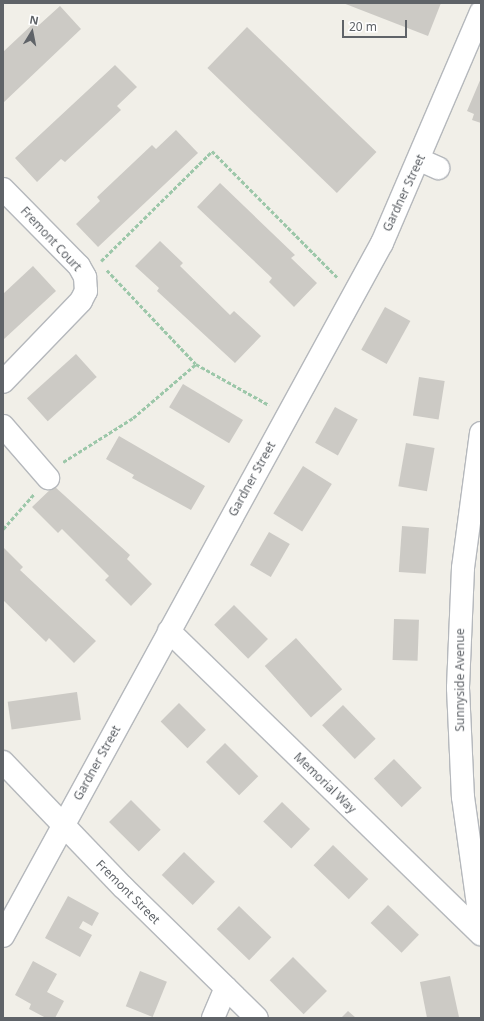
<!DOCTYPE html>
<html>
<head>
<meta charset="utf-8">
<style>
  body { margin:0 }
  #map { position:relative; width:484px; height:1021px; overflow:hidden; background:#f1efe8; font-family:"Noto Sans",sans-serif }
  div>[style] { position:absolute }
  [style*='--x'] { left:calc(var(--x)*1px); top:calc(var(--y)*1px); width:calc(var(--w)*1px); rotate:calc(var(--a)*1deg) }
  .building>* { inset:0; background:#cccac5; transform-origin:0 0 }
  .path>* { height:2.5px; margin-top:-1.25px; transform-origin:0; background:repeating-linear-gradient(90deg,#9cc7a9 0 4px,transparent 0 6px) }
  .roads { filter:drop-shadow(1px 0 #b5b8bc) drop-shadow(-1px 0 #b5b8bc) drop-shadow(0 1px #b5b8bc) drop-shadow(0 -1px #b5b8bc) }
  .minor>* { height:22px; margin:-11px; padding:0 11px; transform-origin:11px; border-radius:11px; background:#fff }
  span { translate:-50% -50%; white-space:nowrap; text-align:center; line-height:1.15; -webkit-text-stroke:3.5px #fff; paint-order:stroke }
  .street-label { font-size:12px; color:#5f6368 }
  .frame { position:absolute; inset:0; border:4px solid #5f6368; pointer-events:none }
  .north { position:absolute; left:12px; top:12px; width:40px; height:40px; -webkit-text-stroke:3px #fff; paint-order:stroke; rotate:10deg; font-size:11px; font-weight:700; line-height:16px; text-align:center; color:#5f6368 }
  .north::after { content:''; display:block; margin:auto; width:14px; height:18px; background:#5f6368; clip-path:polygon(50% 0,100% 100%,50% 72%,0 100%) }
  .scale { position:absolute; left:342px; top:20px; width:65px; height:18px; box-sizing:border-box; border:2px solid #5f6368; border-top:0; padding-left:5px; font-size:12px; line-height:14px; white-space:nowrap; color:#5f6368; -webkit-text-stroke:3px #fff; paint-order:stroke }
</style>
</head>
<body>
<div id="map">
  <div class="building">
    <i style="clip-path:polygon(343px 3px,441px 3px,428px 36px)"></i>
    <i style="clip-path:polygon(60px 6px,81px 29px,3px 103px,3px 52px,36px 21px,39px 25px)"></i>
    <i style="left:247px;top:27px;width:180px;height:57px;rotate:44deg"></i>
    <i style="clip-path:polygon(115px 65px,137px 87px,117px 106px,121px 110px,65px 162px,61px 159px,37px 182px,15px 158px)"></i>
    <i style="clip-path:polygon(481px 78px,481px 123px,472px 120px,474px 114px,467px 111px)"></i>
    <i style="clip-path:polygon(176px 130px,198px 153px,98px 247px,76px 224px,100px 201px,97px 197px,152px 145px,156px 149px)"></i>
    <i style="clip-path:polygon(220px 183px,295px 255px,291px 258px,317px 283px,294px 307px,269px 282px,272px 278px,197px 207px)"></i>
    <i style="clip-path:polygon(160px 241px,183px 263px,180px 266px,230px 315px,234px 311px,261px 336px,235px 363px,157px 291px,159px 288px,135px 266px)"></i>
    <i style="clip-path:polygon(33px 266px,56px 291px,3px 340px,3px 294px)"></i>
    <i style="left:385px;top:307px;width:29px;height:49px;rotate:29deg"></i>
    <i style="left:76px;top:354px;width:31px;height:66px;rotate:48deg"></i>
    <i style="left:419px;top:377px;width:26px;height:39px;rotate:9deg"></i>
    <i style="left:183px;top:384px;width:70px;height:27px;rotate:31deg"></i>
    <i style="left:335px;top:407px;width:26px;height:41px;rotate:29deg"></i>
    <i style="clip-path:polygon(119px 436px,205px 486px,191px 510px,132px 478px,134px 475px,106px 459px)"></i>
    <i style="left:406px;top:443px;width:29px;height:44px;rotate:10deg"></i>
    <i style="left:303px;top:466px;width:34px;height:56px;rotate:32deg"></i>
    <i style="clip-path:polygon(54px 486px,130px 555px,127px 559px,152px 584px,131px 606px,105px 580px,109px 576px,62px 529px,58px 533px,32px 507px)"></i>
    <i style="left:402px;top:526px;width:27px;height:46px;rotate:4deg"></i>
    <i style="left:269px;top:532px;width:24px;height:38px;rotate:30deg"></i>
    <i style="clip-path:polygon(3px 547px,23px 567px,20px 570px,96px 641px,74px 663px,49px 638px,46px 642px,3px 600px)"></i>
    <i style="left:234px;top:605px;width:48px;height:28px;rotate:45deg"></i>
    <i style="left:394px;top:619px;width:25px;height:41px;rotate:2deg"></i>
    <i style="left:296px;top:638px;width:69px;height:42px;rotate:48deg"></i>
    <i style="left:77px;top:692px;width:28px;height:70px;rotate:82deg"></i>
    <i style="left:179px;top:703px;width:38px;height:26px;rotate:45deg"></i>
    <i style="left:343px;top:705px;width:47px;height:29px;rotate:46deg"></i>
    <i style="left:225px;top:743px;width:47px;height:27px;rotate:45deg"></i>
    <i style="left:394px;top:759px;width:40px;height:28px;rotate:46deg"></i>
    <i style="left:131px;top:800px;width:42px;height:31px;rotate:45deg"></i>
    <i style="left:282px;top:802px;width:39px;height:27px;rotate:44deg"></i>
    <i style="left:333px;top:845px;width:49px;height:28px;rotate:44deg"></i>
    <i style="left:184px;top:852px;width:43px;height:32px;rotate:44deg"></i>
    <i style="clip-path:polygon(68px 896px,99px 913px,92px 926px,83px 921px,79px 928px,92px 935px,80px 957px,45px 938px)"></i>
    <i style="left:388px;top:905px;width:43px;height:25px;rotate:44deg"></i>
    <i style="left:239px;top:906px;width:45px;height:32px;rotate:44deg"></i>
    <i style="left:293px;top:957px;width:48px;height:33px;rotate:45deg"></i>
    <i style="clip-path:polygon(33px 961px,57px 974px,47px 992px,64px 1001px,55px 1018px,46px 1018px,29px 1009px,31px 1004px,15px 995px)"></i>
    <i style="left:140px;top:971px;width:29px;height:38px;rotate:22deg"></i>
    <i style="clip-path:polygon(450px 976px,459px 1017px,427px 1018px,420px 982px)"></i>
    <i style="clip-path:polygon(348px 1011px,356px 1018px,341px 1018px)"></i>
  </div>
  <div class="path">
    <i style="--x:101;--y:261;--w:156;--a:-44.7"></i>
    <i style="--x:212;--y:151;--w:179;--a:45.2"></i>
    <i style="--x:107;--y:270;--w:129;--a:46.6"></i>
    <i style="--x:196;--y:364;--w:84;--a:29.3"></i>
    <i style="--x:63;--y:462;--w:83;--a:-32.2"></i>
    <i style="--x:133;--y:418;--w:83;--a:-40.6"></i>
    <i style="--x:3;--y:529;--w:47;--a:-48.5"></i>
  </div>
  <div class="roads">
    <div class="minor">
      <i style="--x:420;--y:160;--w:20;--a:24"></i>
      <i style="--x:3;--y:189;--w:108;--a:45.4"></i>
      <i style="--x:79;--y:266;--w:13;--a:61"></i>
      <i style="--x:85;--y:277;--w:14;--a:86"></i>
      <i style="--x:86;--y:291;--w:11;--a:117"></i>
      <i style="--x:81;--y:301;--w:112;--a:133.9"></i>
      <i style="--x:3;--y:426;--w:69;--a:49.1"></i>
      <i style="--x:481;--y:433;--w:136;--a:97.6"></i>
      <i style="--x:463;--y:568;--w:120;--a:92.4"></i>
      <i style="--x:458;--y:688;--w:109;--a:87.4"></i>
      <i style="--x:463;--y:797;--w:131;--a:82.1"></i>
      <i style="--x:169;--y:631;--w:435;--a:44.2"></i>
      <i style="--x:3;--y:762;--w:173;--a:46.2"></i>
      <i style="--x:123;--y:887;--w:187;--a:44.4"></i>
      <i style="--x:3;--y:936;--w:790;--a:-61.33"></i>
      <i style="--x:382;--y:243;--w:251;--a:-66.8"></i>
      <i style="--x:213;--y:1018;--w:33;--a:-67"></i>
    </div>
  </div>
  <div class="street-label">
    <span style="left:404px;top:193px;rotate:-65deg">Gardner Street</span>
    <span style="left:51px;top:239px;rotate:47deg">Fremont Court</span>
    <span style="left:252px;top:479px;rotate:-61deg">Gardner Street</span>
    <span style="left:460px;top:680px;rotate:-90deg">Sunnyside Avenue</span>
    <span style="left:97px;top:763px;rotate:-61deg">Gardner Street</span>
    <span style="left:325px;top:783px;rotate:44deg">Memorial Way</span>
    <span style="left:128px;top:892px;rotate:45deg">Fremont Street</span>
  </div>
  <div class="frame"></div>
  <div class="north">N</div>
  <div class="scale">20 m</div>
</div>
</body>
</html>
